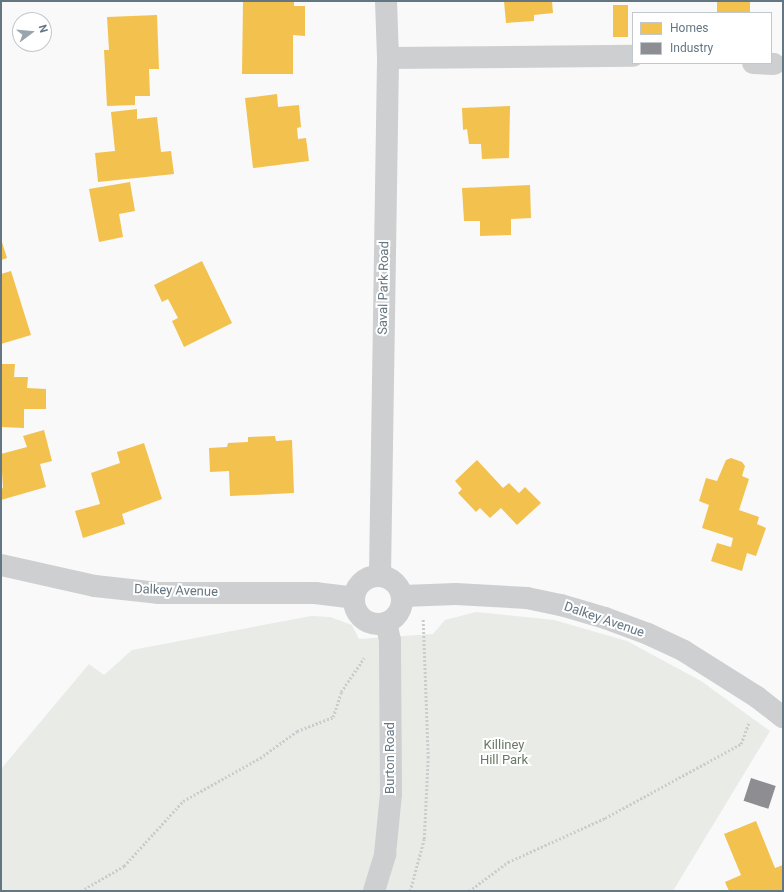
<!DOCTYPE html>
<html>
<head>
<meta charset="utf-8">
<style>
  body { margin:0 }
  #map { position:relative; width:784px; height:892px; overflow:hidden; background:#f9f9f9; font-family:Roboto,sans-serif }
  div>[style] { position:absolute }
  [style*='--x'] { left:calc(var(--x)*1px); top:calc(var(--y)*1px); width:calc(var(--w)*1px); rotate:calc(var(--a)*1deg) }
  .green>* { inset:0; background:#e8ebe6 }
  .homes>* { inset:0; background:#f2c14e; transform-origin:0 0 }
  .industry>* { inset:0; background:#8d8d92; transform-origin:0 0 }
  .path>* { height:2.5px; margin-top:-1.25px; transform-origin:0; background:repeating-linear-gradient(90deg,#cbcccd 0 2px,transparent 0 4px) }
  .minor>* { height:22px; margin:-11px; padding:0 11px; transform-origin:11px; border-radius:11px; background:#cecfd0 }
  .minor>.ring { margin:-11px; padding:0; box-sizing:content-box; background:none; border:22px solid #cecfd0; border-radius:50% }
  span { translate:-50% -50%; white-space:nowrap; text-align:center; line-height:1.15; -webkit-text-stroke:4px #fff; paint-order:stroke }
  .street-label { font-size:13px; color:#657683 }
  .park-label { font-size:13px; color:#687a64 }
  .frame { position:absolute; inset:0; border:2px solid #657683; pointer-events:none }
  .legend { position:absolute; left:632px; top:12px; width:140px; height:52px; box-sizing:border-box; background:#fff; border:1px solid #c1c8cd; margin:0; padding:5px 7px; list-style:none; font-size:12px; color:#657683 }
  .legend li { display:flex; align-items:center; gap:8px; height:20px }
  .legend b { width:20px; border:1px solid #c1c8cd }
  .north { position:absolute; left:12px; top:12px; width:40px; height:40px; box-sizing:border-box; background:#fff; border:1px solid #c1c8cd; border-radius:50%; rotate:74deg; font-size:11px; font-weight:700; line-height:16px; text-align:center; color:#657683 }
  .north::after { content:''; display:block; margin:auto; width:14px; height:18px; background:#99a4ac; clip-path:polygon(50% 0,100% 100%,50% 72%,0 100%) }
</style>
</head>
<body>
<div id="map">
  <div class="green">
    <i style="clip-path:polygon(476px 612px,554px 620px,627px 641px,701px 681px,770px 731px,673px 891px,1px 891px,1px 769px,89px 664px,104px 675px,132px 650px,311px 616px,330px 617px,352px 625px,359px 639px,433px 634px,445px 620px)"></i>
  </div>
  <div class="homes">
    <i style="clip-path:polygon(243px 1px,294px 1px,294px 6px,305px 6px,305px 36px,293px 35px,293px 74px,242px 74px)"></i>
    <i style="clip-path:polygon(504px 1px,552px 1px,553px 13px,534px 15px,534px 21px,506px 23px)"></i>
    <i style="left:717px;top:1px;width:33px;height:12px"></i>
    <i style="left:613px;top:5px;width:15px;height:32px"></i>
    <i style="clip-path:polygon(157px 15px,159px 69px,149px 69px,150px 96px,135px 96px,135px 105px,107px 106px,104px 50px,109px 50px,107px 17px)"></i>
    <i style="clip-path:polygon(277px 94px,278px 107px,299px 105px,301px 127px,297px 128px,298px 139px,306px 138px,309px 161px,253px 168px,245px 98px)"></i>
    <i style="clip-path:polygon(510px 106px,509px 158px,482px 159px,481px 144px,469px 144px,467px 129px,463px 130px,462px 108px)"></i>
    <i style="clip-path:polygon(137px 109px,137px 119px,157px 117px,161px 152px,171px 151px,174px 174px,98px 182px,95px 153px,115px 151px,111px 112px)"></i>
    <i style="clip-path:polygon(130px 182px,135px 211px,119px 214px,123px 237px,99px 242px,89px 189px)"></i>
    <i style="clip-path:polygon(530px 185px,531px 218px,511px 219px,511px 235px,480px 236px,480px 221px,464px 221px,462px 188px)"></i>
    <i style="clip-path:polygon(1px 239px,7px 258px,1px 260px)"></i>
    <i style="clip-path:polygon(202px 261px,232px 323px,184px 347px,172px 321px,178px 318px,168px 299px,162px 302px,154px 285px)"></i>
    <i style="clip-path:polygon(11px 271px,31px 335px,1px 344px,1px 274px)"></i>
    <i style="clip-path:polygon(1px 364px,15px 364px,14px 377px,28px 377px,27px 388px,46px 389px,46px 409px,24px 409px,24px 428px,1px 427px)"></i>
    <i style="clip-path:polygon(44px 430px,52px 461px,40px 464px,46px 487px,1px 500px,1px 489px,3px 488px,1px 454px,27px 447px,23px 436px)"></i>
    <i style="clip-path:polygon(275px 436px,276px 441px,292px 440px,294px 493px,230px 496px,229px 471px,210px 472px,209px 448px,227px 447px,228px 443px,248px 442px,248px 437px)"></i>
    <i style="clip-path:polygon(144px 443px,162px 499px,122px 514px,125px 524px,83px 538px,75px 511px,100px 504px,91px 473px,120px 463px,117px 452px)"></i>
    <i style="clip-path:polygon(731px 458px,742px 462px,745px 466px,742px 476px,749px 479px,739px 510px,759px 517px,757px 524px,766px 528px,756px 556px,747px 553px,742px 571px,711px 561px,717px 543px,731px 547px,733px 538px,702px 528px,709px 505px,699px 501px,706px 478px,717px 481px,726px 460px)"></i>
    <i style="clip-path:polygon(477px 460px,503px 488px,509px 483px,519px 493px,525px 487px,541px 503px,517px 525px,501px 508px,490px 518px,480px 508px,476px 512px,458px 493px,462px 489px,455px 481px)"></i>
    <i style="clip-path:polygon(756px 821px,775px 868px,783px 865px,783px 891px,729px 891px,725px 882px,741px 875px,724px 834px)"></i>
  </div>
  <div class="industry">
    <i style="left:751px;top:778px;width:26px;height:24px;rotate:18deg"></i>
  </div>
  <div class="path">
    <i style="--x:81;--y:891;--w:50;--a:-30.2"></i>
    <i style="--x:124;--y:866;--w:88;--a:-47.8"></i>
    <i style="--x:183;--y:801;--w:88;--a:-29.2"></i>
    <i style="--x:260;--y:758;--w:46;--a:-36.1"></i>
    <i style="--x:297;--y:731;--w:39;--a:-21"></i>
    <i style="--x:333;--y:717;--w:26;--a:-72"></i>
    <i style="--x:341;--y:692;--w:41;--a:-55.9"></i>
    <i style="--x:410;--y:891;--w:54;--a:-74.9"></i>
    <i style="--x:424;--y:839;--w:81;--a:-87.2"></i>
    <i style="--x:428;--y:758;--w:139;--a:-92.1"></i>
    <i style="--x:469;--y:891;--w:49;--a:-36.6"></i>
    <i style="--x:508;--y:862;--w:107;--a:-24.4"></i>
    <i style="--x:605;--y:818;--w:155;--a:-28.6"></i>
    <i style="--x:741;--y:744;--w:23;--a:-70"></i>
  </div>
  <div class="minor">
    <i style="--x:388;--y:58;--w:245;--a:-0.5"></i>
    <i style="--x:753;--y:63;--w:21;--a:3"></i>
    <i style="--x:1;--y:565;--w:96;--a:12.6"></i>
    <i style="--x:95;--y:586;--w:63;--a:6.3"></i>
    <i style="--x:158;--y:593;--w:157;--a:0"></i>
    <i style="--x:315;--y:593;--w:39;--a:7"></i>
    <i style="--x:380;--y:575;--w:517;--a:-89.11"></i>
    <i style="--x:388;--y:58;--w:57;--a:-92"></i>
    <i class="ring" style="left:354px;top:576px;width:26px;height:26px"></i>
    <i style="--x:403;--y:596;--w:53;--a:-2.2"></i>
    <i style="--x:456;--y:594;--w:71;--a:3.2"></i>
    <i style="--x:527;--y:598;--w:35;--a:12"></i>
    <i style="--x:561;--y:605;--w:46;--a:16.5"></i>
    <i style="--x:605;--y:618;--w:46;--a:20.4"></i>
    <i style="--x:648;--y:634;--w:40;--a:25"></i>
    <i style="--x:684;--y:651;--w:86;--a:32.2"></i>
    <i style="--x:757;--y:697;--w:33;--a:38"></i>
    <i style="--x:374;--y:891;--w:39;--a:-73"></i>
    <i style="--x:385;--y:854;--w:60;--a:-84.3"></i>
    <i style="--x:391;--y:794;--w:154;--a:-90.4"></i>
    <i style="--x:390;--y:640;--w:17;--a:-103"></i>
  </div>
  <div class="street-label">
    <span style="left:384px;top:288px;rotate:-89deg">Saval Park Road</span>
    <span style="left:176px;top:591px;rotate:2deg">Dalkey Avenue</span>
    <span style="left:604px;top:620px;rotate:19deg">Dalkey Avenue</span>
    <span style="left:390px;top:758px;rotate:-90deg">Burton Road</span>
  </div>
  <div class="park-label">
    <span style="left:504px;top:753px">Killiney<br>Hill Park</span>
  </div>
  <div class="frame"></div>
  <ul class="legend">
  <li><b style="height:11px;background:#f2c14e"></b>Homes</li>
  <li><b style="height:11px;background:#8d8d92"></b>Industry</li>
  </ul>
  <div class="north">N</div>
</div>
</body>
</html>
